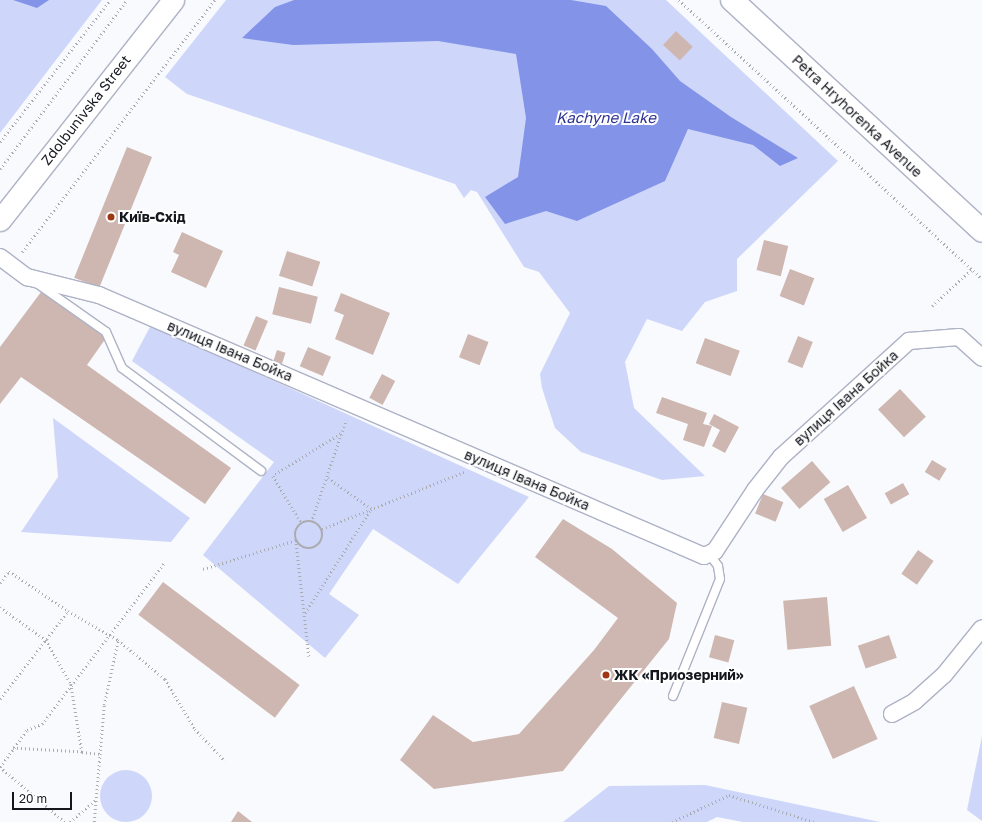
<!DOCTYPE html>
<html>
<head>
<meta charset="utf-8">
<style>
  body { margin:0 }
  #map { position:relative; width:982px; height:822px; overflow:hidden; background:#f9fafe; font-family:"Golos Text",sans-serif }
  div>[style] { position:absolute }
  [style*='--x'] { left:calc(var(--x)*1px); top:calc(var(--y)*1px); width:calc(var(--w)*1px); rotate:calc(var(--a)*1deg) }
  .green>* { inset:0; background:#ced7fa }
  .round { border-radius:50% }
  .water>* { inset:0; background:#8394e8 }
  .building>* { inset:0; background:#ceb7b0; transform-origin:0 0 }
  .path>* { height:2.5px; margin-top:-1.25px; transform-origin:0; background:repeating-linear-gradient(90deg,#abacb1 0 1px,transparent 0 4px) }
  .path>.ring { margin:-1.25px; padding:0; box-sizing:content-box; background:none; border:2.5px solid #abacb1; border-radius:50% }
  .roads { filter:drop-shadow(1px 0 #adb2c5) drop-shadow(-1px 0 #adb2c5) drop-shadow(0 1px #adb2c5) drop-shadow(0 -1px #adb2c5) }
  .service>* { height:8px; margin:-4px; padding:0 4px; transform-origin:4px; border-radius:4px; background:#fff }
  .minor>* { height:16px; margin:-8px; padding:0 8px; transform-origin:8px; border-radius:8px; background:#fff }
  .tertiary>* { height:21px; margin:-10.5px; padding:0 10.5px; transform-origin:10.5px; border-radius:10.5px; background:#fff }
  .secondary>* { height:22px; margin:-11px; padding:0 11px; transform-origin:11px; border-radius:11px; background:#fff }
  .dots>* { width:11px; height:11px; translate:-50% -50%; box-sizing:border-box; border:2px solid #fff; border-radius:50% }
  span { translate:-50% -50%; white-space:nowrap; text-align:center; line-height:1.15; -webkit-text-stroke:4px #fff; paint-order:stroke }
  .street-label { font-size:14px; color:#15171e }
  .poi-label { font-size:14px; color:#15171e; font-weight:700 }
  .left { translate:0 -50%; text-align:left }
  .water-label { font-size:15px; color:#2d3192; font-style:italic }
  .scale { position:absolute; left:12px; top:792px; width:60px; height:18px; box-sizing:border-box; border:2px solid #15171e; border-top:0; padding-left:5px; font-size:12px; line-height:14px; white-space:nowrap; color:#15171e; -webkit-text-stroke:3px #fff; paint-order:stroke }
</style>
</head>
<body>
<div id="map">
  <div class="green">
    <i style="clip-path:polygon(0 0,102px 0,0 133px)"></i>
    <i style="clip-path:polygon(226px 0,666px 0,838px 161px,737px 259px,737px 291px,705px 302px,682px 331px,647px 319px,625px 362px,634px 408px,705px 476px,662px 480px,581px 452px,555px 428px,542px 388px,540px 374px,570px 313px,539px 272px,524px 267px,477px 192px,471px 190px,464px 198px,455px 184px,187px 94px,165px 77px)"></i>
    <i style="clip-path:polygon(151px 325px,529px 497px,458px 584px,373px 529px,329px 594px,359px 615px,325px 658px,203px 555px,274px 462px,132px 361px)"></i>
    <i style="clip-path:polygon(53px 418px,190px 518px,171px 542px,21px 532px,58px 477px)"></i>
    <i style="clip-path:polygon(982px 736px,982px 821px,967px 810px)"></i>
    <i class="round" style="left:100px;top:770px;width:52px;height:52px"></i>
    <i style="clip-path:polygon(705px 785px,880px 822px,743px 822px,717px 817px,707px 822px,563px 822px,609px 786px)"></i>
  </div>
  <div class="water">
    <i style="clip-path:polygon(13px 0,49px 0,37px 8px)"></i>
    <i style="clip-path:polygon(294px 0,571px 0,606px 6px,652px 49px,680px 81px,731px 117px,798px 158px,780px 166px,753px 145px,688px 129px,665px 181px,577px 221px,546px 211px,505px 224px,485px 197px,518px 177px,526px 118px,516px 54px,438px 41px,293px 45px,242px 38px,275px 7px)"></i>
  </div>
  <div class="building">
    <i style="left:676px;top:31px;width:23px;height:19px;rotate:43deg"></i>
    <i style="left:127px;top:147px;width:27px;height:141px;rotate:22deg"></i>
    <i style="clip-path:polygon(182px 232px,223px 251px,206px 288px,171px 272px,179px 255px,173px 252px)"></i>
    <i style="left:764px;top:240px;width:25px;height:31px;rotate:14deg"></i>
    <i style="left:287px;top:251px;width:35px;height:26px;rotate:18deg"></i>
    <i style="left:790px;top:269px;width:26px;height:29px;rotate:21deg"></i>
    <i style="left:279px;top:287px;width:40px;height:28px;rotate:14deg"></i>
    <i style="clip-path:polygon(41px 292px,106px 338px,87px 365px,231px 468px,205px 504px,21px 377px,0 404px,0 347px)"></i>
    <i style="clip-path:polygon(341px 293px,390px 313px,373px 355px,335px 339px,344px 315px,334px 311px)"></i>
    <i style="left:256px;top:316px;width:13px;height:32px;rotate:23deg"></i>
    <i style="left:468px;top:334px;width:22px;height:25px;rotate:21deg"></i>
    <i style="left:798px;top:336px;width:16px;height:28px;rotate:22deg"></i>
    <i style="left:705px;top:338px;width:37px;height:27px;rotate:20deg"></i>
    <i style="left:308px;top:347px;width:25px;height:21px;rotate:23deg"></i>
    <i style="left:277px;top:350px;width:9px;height:13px;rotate:18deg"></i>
    <i style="left:382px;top:374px;width:15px;height:27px;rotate:28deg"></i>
    <i style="left:900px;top:389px;width:38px;height:30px;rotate:47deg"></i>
    <i style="clip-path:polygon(662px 397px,707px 413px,703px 424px,712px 426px,704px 447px,683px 440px,688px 424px,656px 413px)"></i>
    <i style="clip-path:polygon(714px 414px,739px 427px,725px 453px,712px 446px,720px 430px,709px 424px)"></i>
    <i style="left:932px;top:460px;width:17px;height:14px;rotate:31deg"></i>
    <i style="left:812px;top:461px;width:28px;height:41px;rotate:49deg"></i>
    <i style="left:903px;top:483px;width:13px;height:21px;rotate:61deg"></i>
    <i style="left:848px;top:485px;width:38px;height:28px;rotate:60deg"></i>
    <i style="left:763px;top:494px;width:22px;height:21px;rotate:22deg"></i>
    <i style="clip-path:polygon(563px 519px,612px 549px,677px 603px,669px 639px,563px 771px,434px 789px,400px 760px,433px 715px,473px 742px,519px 734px,594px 650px,618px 618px,535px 557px)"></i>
    <i style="left:918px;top:550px;width:19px;height:29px;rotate:35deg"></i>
    <i style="left:163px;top:582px;width:171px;height:41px;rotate:37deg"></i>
    <i style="left:827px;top:597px;width:49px;height:44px;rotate:85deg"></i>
    <i style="left:715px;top:635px;width:20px;height:23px;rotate:15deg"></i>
    <i style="left:889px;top:635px;width:24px;height:33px;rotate:71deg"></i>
    <i style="left:854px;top:686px;width:58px;height:49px;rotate:66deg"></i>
    <i style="left:722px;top:702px;width:26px;height:37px;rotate:13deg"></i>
    <i style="clip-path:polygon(238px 811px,252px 822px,231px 822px)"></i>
  </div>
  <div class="path">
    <i style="--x:679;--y:0;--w:412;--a:42.6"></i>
    <i style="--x:0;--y:142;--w:180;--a:-52.2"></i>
    <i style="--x:0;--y:169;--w:211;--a:-53.1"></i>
    <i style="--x:22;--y:252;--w:317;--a:-52.6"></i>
    <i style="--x:932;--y:306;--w:54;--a:-42.8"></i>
    <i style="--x:275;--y:474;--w:78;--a:-31.8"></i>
    <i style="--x:273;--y:476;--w:56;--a:58.9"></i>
    <i class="ring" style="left:295px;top:521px;width:25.5px;height:25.5px"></i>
    <i style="--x:311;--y:522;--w:108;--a:-71.1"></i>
    <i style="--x:322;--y:529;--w:153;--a:-21.9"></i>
    <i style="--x:203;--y:569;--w:97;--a:-17.3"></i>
    <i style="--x:296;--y:540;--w:117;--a:83.6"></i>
    <i style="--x:0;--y:583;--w:15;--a:-53"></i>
    <i style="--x:9;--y:571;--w:71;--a:34.1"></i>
    <i style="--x:68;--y:611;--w:58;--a:30.1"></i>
    <i style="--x:0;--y:607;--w:57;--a:35.7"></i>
    <i style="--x:46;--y:640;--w:51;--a:60.4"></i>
    <i style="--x:71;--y:684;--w:69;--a:80.8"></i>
    <i style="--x:82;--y:752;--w:70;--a:-176.7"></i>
    <i style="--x:305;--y:613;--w:123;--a:-57.6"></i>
    <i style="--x:371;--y:509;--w:55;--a:-144.6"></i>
    <i style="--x:0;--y:699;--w:111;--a:-52.3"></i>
    <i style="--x:82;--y:752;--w:18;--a:6"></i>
    <i style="--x:0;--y:767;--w:46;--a:-53.9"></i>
    <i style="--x:27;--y:730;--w:16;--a:-22"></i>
    <i style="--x:42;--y:724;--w:203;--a:-52.8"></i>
    <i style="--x:0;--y:767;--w:85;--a:40.2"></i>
    <i style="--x:70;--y:822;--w:33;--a:-41"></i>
    <i style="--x:94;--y:822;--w:117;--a:-85.1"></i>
    <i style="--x:104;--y:705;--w:66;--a:-77.8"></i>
    <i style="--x:118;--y:640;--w:61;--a:39.7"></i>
    <i style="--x:165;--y:679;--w:58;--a:59"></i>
    <i style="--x:195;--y:729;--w:44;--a:46.8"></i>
    <i style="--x:672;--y:822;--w:63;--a:-25.3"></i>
    <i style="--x:729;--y:795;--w:89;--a:17.6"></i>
  </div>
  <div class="roads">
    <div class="service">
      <i style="--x:38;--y:284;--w:83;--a:35.2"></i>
      <i style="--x:106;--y:332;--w:39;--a:66"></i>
      <i style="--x:122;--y:368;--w:173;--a:36.5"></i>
      <i style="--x:673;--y:696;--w:126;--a:-68.1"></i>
      <i style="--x:720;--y:579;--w:13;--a:-99"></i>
      <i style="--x:718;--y:566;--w:14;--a:-126"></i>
    </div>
    <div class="minor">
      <i style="--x:0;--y:257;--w:34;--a:37"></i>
      <i style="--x:27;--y:277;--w:74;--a:14"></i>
      <i style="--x:99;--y:295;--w:659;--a:23.34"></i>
      <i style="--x:704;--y:556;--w:12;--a:-24"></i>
      <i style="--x:715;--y:551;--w:73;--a:-56.7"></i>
      <i style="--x:755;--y:490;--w:42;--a:-51.8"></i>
      <i style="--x:781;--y:457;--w:173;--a:-42.2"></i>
      <i style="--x:909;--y:341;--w:50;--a:-4.6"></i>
      <i style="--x:959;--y:337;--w:31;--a:42"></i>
      <i style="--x:892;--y:714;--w:26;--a:-29"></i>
      <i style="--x:915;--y:701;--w:39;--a:-42"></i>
      <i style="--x:944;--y:675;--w:60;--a:-51"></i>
    </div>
    <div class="tertiary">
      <i style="--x:0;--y:220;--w:280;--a:-51.8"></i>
    </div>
    <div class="secondary">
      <i style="--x:732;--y:0;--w:340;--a:42.7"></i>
    </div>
  </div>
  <div class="dots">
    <i style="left:111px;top:217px;background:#9e3714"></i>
    <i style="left:606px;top:675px;background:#9e3714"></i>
  </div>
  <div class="street-label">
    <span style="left:86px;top:110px;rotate:-52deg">Zdolbunivska Street</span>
    <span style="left:857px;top:116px;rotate:43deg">Petra Hryhorenka Avenue</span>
    <span style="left:230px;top:351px;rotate:23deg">вулиця Івана Бойка</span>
    <span style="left:846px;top:398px;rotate:-42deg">вулиця Івана Бойка</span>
    <span style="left:527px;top:480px;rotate:23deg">вулиця Івана Бойка</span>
  </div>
  <div class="poi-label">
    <span class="left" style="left:119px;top:217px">Київ-Схід</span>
    <span class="left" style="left:614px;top:675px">ЖК «Приозерний»</span>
  </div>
  <div class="water-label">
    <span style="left:606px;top:118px">Kachyne Lake</span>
  </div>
  <div class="scale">20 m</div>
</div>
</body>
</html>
